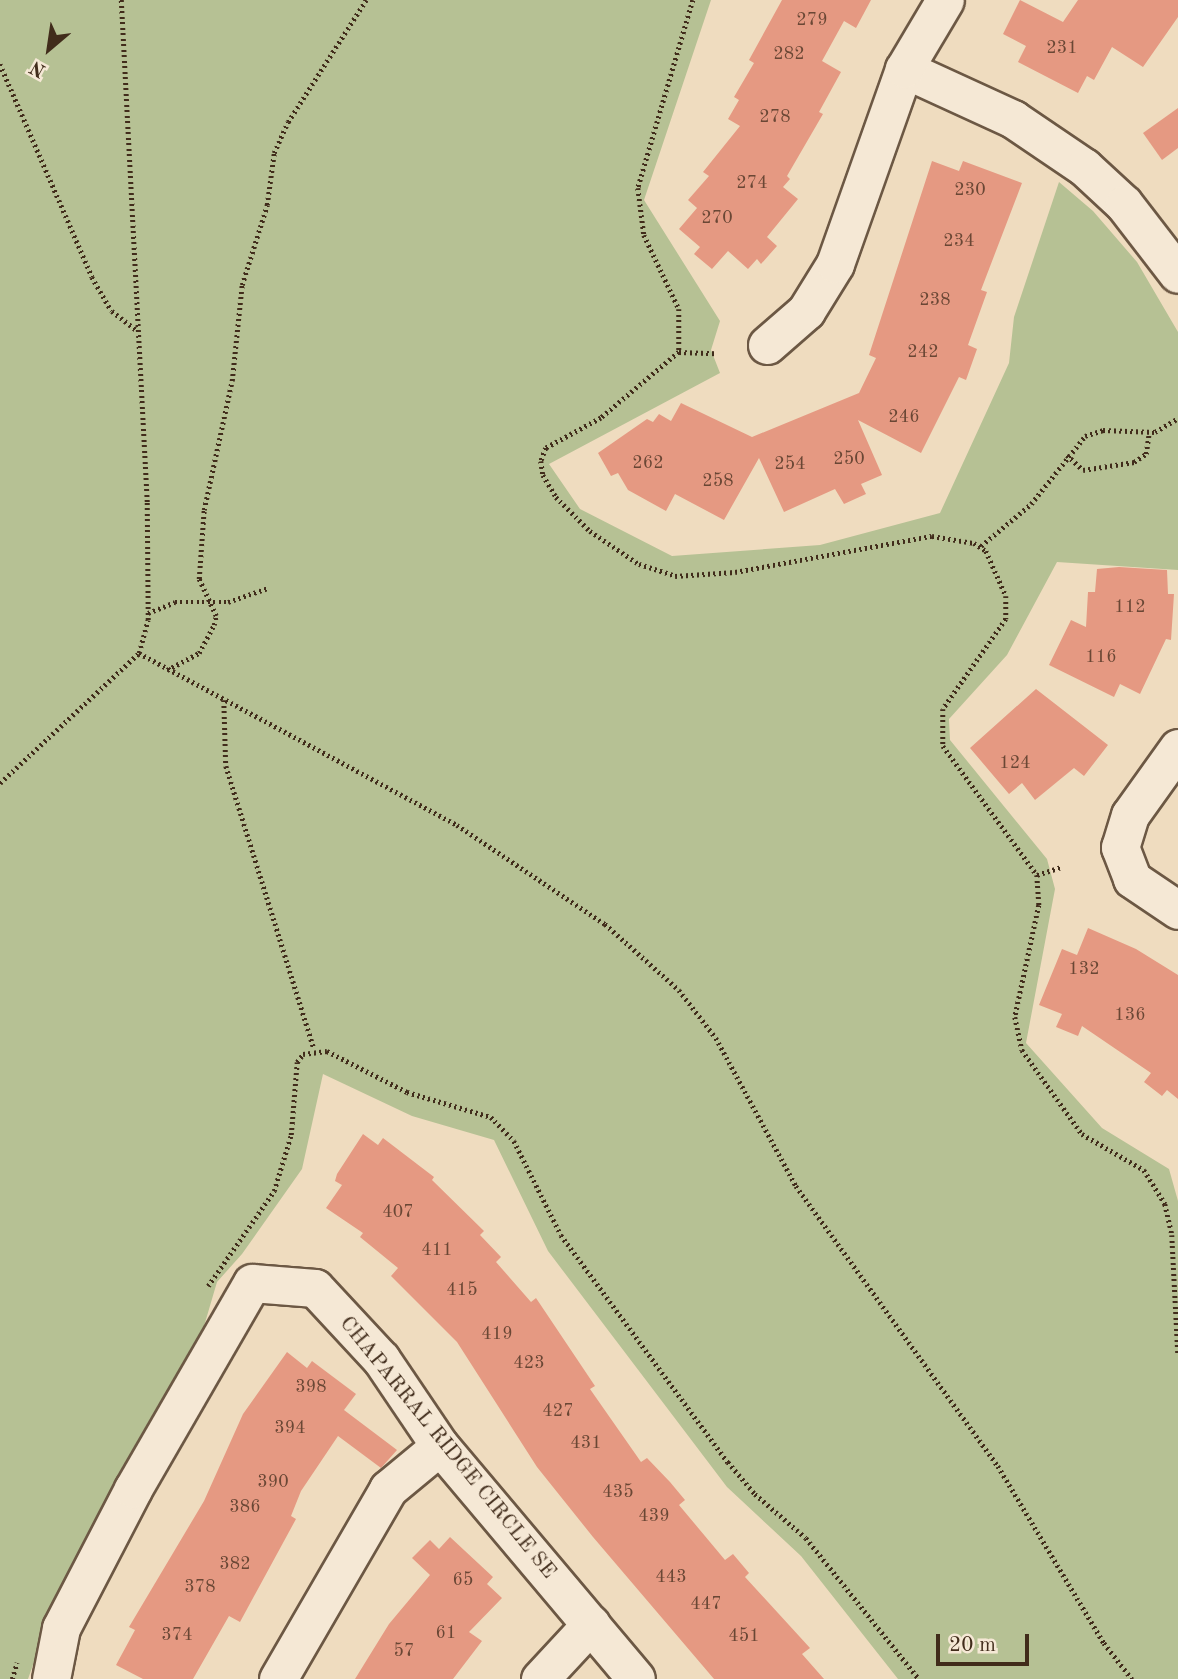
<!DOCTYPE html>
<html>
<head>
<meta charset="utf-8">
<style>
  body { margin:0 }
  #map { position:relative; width:1178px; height:1679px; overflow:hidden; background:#efdcbf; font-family:"Old Standard TT",serif }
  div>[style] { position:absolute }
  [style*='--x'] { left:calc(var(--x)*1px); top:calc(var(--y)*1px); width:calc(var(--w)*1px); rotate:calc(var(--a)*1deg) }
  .green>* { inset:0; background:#b6c194 }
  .building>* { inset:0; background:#e59982 }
  .path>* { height:4.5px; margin-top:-2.25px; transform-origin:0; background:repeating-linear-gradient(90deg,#412c1b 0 2px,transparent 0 5.5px) }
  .roads { filter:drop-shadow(2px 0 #6c5844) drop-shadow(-2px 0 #6c5844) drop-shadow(0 2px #6c5844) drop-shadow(0 -2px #6c5844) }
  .minor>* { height:37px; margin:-18.5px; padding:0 18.5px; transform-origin:18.5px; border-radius:18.5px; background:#f5e8d5 }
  span { translate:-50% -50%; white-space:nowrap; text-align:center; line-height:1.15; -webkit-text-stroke:6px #f5e8d5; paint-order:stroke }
  .number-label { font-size:18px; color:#6a4735 }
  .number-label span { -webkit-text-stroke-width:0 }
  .street-label { font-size:21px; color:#412c1b }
  .north { position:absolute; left:14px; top:14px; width:70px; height:70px; -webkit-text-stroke:5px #f5e8d5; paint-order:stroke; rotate:209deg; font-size:19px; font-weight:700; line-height:28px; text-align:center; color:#412c1b }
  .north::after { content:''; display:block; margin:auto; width:24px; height:32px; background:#412c1b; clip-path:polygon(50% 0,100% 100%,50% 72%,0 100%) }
  .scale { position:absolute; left:936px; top:1634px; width:93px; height:32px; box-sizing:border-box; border:4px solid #412c1b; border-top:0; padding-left:9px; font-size:21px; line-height:24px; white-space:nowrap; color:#412c1b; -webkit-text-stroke:5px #f5e8d5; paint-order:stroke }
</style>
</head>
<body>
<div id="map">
  <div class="green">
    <i style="clip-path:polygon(0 0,711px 0,644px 200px,720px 321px,711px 350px,720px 373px,549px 464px,580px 509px,672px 556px,820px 545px,940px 513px,1009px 363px,1014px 317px,1059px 182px,1093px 211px,1137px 262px,1178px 332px,1178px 570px,1057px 562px,1007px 655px,949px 719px,950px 740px,1047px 859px,1055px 889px,1026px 1043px,1102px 1128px,1169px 1169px,1178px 1201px,1178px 1679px,898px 1679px,801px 1556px,727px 1487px,548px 1251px,494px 1140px,412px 1116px,323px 1074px,302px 1169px,242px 1254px,217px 1282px,202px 1333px,56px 1600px,28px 1679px,0 1679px)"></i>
  </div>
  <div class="building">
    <i style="clip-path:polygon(782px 0,871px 0,856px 28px,844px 21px,822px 61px,841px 72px,819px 112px,823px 114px,787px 176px,790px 179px,783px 187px,798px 199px,767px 237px,777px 246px,761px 264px,757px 259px,748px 269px,728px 251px,712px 269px,694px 254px,700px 247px,679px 229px,697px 208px,688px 200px,709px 176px,703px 172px,740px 126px,728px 119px,739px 100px,734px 97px,754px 63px,749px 60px)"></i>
    <i style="clip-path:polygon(1020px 0,1063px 22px,1078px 0,1178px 0,1178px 17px,1143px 67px,1112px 47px,1094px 80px,1087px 76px,1078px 93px,1018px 62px,1026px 46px,1003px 34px)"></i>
    <i style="clip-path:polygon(1178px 108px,1178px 148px,1162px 160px,1143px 133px)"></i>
    <i style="clip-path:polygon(932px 161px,959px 171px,963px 161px,1022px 183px,981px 290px,987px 292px,968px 345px,977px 349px,966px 380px,959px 377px,921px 453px,858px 420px,882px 475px,861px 484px,866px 494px,844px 504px,835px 489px,784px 512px,759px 458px,724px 520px,675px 494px,666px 511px,628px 490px,618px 473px,611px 476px,598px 453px,647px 419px,653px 422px,659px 414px,671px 421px,681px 403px,752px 437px,859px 393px,876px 358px,869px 355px)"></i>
    <i style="clip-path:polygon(1119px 567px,1167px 570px,1168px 594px,1174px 594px,1171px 640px,1166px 639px,1140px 694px,1120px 684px,1114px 697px,1049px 665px,1071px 620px,1086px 627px,1088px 592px,1095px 592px,1097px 569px)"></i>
    <i style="clip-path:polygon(1036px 689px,1108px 745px,1084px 776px,1074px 768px,1035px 800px,1022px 783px,1009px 794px,970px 748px)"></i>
    <i style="clip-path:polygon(1088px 928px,1136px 949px,1178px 975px,1178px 1099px,1167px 1090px,1162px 1096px,1144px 1082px,1151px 1073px,1082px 1026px,1078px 1036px,1056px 1027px,1062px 1014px,1039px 1005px,1062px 949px,1077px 955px)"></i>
    <i style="clip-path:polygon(363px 1134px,378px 1145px,383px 1138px,434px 1177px,432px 1180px,484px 1231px,480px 1235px,501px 1257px,496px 1262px,531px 1302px,536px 1298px,595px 1386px,590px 1389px,641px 1462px,647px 1458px,670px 1482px,685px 1500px,679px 1505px,725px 1560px,733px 1554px,749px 1573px,745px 1577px,810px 1648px,802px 1654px,824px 1679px,714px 1679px,593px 1537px,537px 1467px,457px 1342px,391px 1276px,398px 1268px,360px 1237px,363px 1233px,326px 1208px,342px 1185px,335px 1181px,337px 1174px)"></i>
    <i style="clip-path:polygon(287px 1352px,307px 1368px,312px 1361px,356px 1394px,344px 1410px,397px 1450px,381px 1468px,338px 1436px,301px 1491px,291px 1516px,296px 1519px,240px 1622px,229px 1616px,193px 1679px,143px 1679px,116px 1665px,135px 1630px,129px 1627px,204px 1501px,243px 1414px)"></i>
    <i style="clip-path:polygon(450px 1537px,493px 1577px,487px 1584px,502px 1598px,469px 1632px,482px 1641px,453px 1679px,355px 1679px,389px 1624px,430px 1575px,412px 1558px,430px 1540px,439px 1549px)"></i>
  </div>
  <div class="path">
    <i style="--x:693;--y:0;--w:196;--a:106.3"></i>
    <i style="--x:638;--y:188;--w:47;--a:82.7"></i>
    <i style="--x:644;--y:235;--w:82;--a:64.7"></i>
    <i style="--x:679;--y:309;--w:43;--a:90"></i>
    <i style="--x:679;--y:352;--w:102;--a:139.8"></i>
    <i style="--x:601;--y:418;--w:63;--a:151.4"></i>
    <i style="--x:546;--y:448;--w:14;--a:111"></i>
    <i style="--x:541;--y:461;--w:14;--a:82"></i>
    <i style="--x:543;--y:475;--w:26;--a:59"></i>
    <i style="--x:556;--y:497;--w:48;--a:45"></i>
    <i style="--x:590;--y:531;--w:59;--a:34"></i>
    <i style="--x:639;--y:564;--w:38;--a:18"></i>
    <i style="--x:675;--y:576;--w:60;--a:-3.8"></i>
    <i style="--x:735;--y:572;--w:200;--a:-10.4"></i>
    <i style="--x:932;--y:536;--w:43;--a:9.5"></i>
    <i style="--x:974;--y:543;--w:14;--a:34"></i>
    <i style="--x:986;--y:551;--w:49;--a:66"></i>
    <i style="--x:1006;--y:596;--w:23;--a:90"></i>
    <i style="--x:1006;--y:619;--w:110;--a:125"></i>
    <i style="--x:943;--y:709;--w:37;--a:90"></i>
    <i style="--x:943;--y:746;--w:160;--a:53.9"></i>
    <i style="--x:1037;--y:875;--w:30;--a:86"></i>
    <i style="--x:1039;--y:905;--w:115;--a:102.1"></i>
    <i style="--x:1015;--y:1017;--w:34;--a:78"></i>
    <i style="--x:1022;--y:1050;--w:103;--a:54.5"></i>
    <i style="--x:1082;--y:1134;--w:72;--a:30.1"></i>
    <i style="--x:1144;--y:1170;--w:40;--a:58"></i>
    <i style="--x:1165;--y:1204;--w:32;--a:77"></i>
    <i style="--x:1172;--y:1235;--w:118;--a:87.1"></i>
    <i style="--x:0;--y:64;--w:232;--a:66.6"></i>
    <i style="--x:92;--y:277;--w:39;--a:60"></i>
    <i style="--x:112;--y:311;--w:31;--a:38"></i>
    <i style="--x:679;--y:352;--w:36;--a:2"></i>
    <i style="--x:1067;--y:455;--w:22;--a:43"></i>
    <i style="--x:1083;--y:470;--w:52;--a:-8.9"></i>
    <i style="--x:1134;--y:462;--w:14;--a:-34"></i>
    <i style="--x:1146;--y:454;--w:21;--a:-82"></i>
    <i style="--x:981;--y:546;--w:65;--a:-40"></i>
    <i style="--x:1031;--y:504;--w:87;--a:-51.5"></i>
    <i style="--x:1085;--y:436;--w:19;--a:-18"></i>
    <i style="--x:1103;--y:430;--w:52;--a:2.2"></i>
    <i style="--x:1155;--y:432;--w:27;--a:-31"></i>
    <i style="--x:148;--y:613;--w:29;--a:-22"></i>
    <i style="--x:175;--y:602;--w:53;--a:0"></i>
    <i style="--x:228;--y:602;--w:42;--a:-19.3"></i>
    <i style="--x:139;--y:653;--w:362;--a:28.4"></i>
    <i style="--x:457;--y:825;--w:178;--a:33.8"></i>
    <i style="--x:605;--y:924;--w:99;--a:41.7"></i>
    <i style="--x:679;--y:990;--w:61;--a:52.4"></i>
    <i style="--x:716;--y:1038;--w:168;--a:61.6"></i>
    <i style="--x:796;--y:1186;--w:345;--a:54.2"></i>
    <i style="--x:998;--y:1466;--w:206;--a:59.1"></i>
    <i style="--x:1104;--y:1643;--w:46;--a:52.1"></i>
    <i style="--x:167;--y:670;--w:36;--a:-28"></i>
    <i style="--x:199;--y:653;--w:32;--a:-62"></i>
    <i style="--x:214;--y:625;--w:9;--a:-77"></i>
    <i style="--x:216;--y:616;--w:41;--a:-114.7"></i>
    <i style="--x:199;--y:579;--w:69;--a:-85.9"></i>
    <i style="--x:204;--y:510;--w:132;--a:-77.8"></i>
    <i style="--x:232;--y:381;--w:97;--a:-84.1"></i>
    <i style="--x:242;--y:285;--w:84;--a:-72.6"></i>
    <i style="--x:267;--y:205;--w:52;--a:-82.3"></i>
    <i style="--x:274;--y:153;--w:34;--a:-66"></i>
    <i style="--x:288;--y:122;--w:145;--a:-57.4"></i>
    <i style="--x:224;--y:700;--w:66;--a:88.3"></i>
    <i style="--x:226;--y:766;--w:296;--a:72.7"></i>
    <i style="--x:0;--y:783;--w:190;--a:-43.1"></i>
    <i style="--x:139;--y:653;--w:34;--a:-75"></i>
    <i style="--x:148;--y:620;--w:118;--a:-90.5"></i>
    <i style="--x:147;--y:502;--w:503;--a:-92.96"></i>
    <i style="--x:1037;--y:875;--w:26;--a:-18"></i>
    <i style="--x:208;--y:1286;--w:116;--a:-55.2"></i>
    <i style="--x:274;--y:1191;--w:59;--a:-73.1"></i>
    <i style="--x:291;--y:1135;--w:73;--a:-85.3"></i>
    <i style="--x:297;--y:1062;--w:10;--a:-53"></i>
    <i style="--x:303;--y:1054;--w:24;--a:-7"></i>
    <i style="--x:327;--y:1051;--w:90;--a:27.1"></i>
    <i style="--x:407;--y:1092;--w:88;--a:16.6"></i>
    <i style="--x:491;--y:1117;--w:33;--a:46"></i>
    <i style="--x:514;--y:1141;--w:105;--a:63.4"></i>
    <i style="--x:561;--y:1235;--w:282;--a:53.7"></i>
    <i style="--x:728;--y:1462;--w:42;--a:49.8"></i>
    <i style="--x:755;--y:1494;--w:67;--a:40.8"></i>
    <i style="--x:806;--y:1538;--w:181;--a:51.3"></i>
    <i style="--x:12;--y:1679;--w:17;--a:-73"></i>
  </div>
  <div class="roads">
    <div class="minor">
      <i style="--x:904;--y:69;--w:120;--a:24.6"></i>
      <i style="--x:1013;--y:119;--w:86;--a:34.1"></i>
      <i style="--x:1084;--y:167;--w:54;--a:42.8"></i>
      <i style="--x:1124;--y:204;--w:88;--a:52.4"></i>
      <i style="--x:767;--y:345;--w:52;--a:-41.1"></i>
      <i style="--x:806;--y:311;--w:55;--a:-58.3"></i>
      <i style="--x:835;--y:264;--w:207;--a:-70.5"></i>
      <i style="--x:904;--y:69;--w:80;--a:-59.3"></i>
      <i style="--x:1178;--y:748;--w:82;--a:125.6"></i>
      <i style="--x:1130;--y:815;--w:34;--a:107"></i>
      <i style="--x:1120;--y:847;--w:34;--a:69"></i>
      <i style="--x:1132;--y:879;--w:55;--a:34"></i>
      <i style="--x:51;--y:1679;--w:52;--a:-78.9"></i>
      <i style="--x:61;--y:1628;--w:157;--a:-62.6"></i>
      <i style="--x:133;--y:1489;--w:238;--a:-60"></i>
      <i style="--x:252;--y:1283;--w:63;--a:4.5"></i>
      <i style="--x:315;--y:1288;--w:97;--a:47.1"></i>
      <i style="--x:381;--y:1359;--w:105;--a:55.9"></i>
      <i style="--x:440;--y:1446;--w:304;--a:49.9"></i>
      <i style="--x:278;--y:1679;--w:220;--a:-59.9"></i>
      <i style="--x:388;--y:1489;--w:67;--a:-39.6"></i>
      <i style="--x:540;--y:1679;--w:75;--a:-47.2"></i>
    </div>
  </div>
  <div class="number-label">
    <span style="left:812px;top:20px">279</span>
    <span style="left:1062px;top:48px">231</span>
    <span style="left:789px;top:54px">282</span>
    <span style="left:775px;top:117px">278</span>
    <span style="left:752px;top:183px">274</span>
    <span style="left:970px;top:190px">230</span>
    <span style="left:717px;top:218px">270</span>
    <span style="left:959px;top:241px">234</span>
    <span style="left:935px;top:300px">238</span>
    <span style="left:923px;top:352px">242</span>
    <span style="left:904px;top:417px">246</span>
    <span style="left:849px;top:459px">250</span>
    <span style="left:648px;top:463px">262</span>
    <span style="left:790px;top:464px">254</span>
    <span style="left:718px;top:481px">258</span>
    <span style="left:1130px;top:607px">112</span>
    <span style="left:1101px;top:657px">116</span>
    <span style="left:1015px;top:763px">124</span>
    <span style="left:1084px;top:969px">132</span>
    <span style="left:1130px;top:1015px">136</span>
    <span style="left:398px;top:1212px">407</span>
    <span style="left:437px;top:1250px">411</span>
    <span style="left:462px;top:1290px">415</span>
    <span style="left:497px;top:1334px">419</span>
    <span style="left:529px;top:1363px">423</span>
    <span style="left:311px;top:1387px">398</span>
    <span style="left:558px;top:1411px">427</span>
    <span style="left:290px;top:1428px">394</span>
    <span style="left:586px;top:1443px">431</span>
    <span style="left:273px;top:1482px">390</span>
    <span style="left:618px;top:1492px">435</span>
    <span style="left:245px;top:1507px">386</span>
    <span style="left:654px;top:1516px">439</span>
    <span style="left:235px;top:1564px">382</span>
    <span style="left:671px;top:1577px">443</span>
    <span style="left:463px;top:1580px">65</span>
    <span style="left:200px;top:1587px">378</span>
    <span style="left:706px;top:1604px">447</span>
    <span style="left:446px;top:1633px">61</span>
    <span style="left:177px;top:1635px">374</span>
    <span style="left:744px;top:1636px">451</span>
    <span style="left:404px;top:1651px">57</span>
  </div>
  <div class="street-label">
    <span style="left:447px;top:1448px;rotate:51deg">CHAPARRAL RIDGE CIRCLE SE</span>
  </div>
  <div class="north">N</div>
  <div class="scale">20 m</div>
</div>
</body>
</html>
